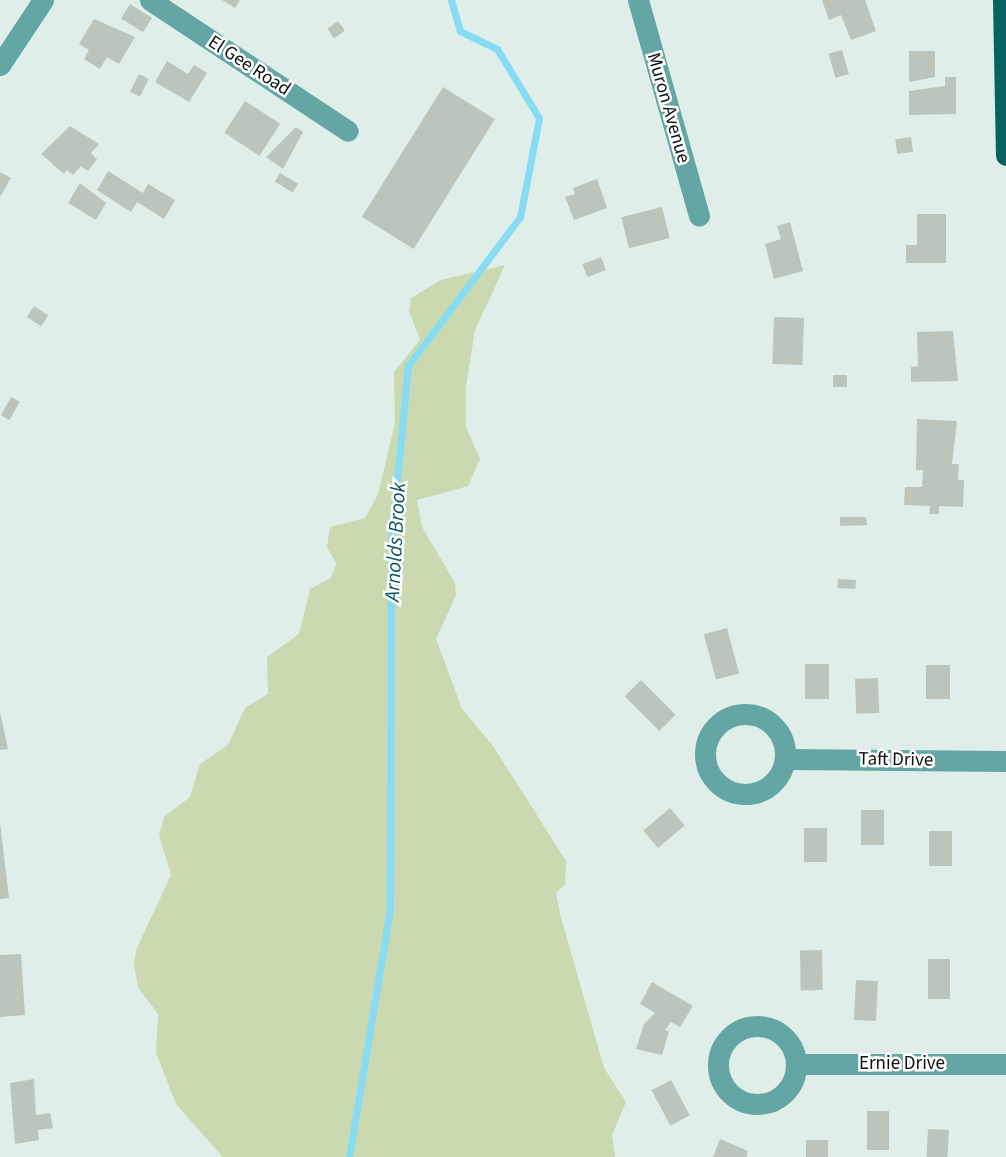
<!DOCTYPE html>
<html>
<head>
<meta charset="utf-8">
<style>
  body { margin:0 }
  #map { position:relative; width:1006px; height:1157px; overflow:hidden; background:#dfeee8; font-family:"Source Sans 3",sans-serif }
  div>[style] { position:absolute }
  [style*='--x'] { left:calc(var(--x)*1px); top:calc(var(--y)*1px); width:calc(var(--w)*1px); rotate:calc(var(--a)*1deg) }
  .green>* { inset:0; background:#cad9b0 }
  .stream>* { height:7px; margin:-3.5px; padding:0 3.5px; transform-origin:3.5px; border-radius:3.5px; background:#86dcf3 }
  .building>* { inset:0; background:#bcc5bc; transform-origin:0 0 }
  .minor>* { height:21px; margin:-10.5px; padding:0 10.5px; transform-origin:10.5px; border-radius:10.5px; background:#64a6a4 }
  .minor>.ring { margin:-10.5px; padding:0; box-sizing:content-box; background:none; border:21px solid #64a6a4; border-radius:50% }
  .major>* { height:21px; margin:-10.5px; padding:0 10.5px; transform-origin:10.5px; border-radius:10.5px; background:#056362 }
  span { translate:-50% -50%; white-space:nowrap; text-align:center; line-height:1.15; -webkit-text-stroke:5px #fff; paint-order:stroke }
  .street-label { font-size:19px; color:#0b100e }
  .water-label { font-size:21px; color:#035363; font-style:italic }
</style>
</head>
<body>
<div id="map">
  <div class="green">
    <i style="clip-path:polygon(505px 265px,475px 330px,466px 386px,466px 427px,480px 459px,468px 486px,417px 500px,422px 527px,455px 583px,456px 595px,436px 639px,462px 709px,493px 746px,566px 861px,565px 884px,556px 893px,560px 914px,604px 1068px,626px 1102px,612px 1135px,615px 1157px,223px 1157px,176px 1104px,156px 1053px,158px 1014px,138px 987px,134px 966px,136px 950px,171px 875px,159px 835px,164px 817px,190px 797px,200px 764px,228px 745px,245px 708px,268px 694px,267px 657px,299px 634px,310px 589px,331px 578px,336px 564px,327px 547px,330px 527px,365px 518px,378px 494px,395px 423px,394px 372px,420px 340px,409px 311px,411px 298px,441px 280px)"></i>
  </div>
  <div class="stream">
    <i style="--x:349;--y:1157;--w:252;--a:-80.6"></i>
    <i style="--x:390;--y:908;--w:366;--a:-89.8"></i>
    <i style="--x:391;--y:542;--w:177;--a:-84.5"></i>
    <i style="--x:408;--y:366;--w:186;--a:-53.1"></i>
    <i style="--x:520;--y:217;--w:101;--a:-79.1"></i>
    <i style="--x:539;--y:118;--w:81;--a:-121.3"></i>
    <i style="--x:497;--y:49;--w:41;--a:-154.1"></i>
    <i style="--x:460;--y:31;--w:32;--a:-106"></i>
  </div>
  <div class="building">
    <i style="clip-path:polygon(222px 0,240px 0,235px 8px)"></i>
    <i style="clip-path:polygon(822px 0,865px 0,876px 31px,851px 40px,841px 15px,829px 20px)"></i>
    <i style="left:130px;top:4px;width:26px;height:17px;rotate:32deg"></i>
    <i style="clip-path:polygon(94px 19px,135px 37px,119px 64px,107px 57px,100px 69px,84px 59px,89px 50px,79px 44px)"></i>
    <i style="left:338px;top:21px;width:12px;height:13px;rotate:55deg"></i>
    <i style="left:842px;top:50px;width:25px;height:14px;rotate:74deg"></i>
    <i style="clip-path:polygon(909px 51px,935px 51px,935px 77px,909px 82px)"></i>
    <i style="clip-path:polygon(167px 61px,188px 74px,194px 65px,207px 73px,189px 102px,155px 82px)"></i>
    <i style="left:139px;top:74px;width:11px;height:20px;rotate:27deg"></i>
    <i style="clip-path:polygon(945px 77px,956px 77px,956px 114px,909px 115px,909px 91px,945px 86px)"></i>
    <i style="left:443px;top:87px;width:61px;height:153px;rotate:32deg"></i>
    <i style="left:245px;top:101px;width:42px;height:38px;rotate:33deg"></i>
    <i style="clip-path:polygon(70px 126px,99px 144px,91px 153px,97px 159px,88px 171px,81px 166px,73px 175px,67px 170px,64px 174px,41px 154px)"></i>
    <i style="clip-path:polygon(296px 127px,303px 132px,283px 169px,266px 157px)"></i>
    <i style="left:911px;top:137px;width:15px;height:16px;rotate:82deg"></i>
    <i style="clip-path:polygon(108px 171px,143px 193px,148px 184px,175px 200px,164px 219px,137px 202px,131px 212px,97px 190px)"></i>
    <i style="clip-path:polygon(0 172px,11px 178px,0 197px)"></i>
    <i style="left:280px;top:173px;width:21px;height:10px;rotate:31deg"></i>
    <i style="clip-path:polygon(597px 179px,607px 208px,574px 220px,565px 197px,575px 194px,573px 188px)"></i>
    <i style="clip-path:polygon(80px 183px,106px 203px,96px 220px,68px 203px)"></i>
    <i style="left:662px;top:207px;width:32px;height:42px;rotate:76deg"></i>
    <i style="clip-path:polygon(917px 214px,946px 214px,946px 263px,906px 263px,906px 245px,917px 245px)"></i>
    <i style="clip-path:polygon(790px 222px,803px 271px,774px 279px,765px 244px,781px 239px,777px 226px)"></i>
    <i style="left:601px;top:257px;width:14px;height:20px;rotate:69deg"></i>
    <i style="left:34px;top:306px;width:17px;height:13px;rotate:33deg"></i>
    <i style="left:774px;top:317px;width:30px;height:47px;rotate:2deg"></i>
    <i style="clip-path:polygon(953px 331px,958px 381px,911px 382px,911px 367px,918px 366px,917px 332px)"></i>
    <i style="left:833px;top:375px;width:14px;height:12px"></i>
    <i style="left:11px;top:397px;width:10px;height:21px;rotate:29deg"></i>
    <i style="clip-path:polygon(917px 419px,957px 421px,952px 464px,959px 464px,958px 480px,964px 480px,963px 507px,939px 506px,939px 514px,929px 514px,930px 506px,904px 505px,905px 487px,922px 487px,923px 470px,916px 470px)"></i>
    <i style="clip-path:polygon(840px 517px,866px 517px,867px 525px,840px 526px)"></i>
    <i style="left:838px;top:579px;width:18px;height:9px;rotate:3deg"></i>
    <i style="left:727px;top:628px;width:47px;height:24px;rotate:75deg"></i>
    <i style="left:805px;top:664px;width:24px;height:35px"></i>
    <i style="left:926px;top:665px;width:24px;height:34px"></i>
    <i style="left:878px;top:678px;width:35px;height:23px;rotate:88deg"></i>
    <i style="left:641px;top:680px;width:49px;height:23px;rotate:45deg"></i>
    <i style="clip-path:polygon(0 712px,8px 749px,0 750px)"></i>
    <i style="left:670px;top:808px;width:23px;height:35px;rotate:50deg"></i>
    <i style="left:861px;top:810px;width:23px;height:35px"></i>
    <i style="clip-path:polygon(0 822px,9px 898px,0 899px)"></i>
    <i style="left:804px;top:828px;width:23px;height:34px"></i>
    <i style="left:929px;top:831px;width:23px;height:35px"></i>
    <i style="left:822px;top:950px;width:40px;height:22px;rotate:89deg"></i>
    <i style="clip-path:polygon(21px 954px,25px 1015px,0 1017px,0 955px)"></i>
    <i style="left:928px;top:959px;width:22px;height:40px"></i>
    <i style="left:856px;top:980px;width:22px;height:40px;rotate:3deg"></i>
    <i style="clip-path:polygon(652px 982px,693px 1006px,680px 1027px,671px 1022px,665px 1030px,669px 1031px,662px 1055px,636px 1049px,644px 1024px,655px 1013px,640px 1004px)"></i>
    <i style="clip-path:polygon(34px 1079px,36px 1115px,50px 1113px,53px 1128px,38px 1130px,39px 1140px,15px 1144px,10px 1083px)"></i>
    <i style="left:671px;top:1080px;width:40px;height:22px;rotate:62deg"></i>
    <i style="left:867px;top:1111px;width:22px;height:39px"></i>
    <i style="left:928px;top:1129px;width:21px;height:28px;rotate:3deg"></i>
    <i style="clip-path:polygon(720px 1139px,748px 1151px,746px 1157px,713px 1157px)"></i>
    <i style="left:806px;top:1140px;width:22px;height:17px"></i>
  </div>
  <div class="minor">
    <i style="--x:150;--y:0;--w:237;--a:33.5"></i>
    <i style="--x:638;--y:0;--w:224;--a:74.2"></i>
    <i style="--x:0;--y:65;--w:78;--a:-56.5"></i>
    <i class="ring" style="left:705px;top:714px;width:59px;height:59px"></i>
    <i style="--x:787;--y:759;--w:219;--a:0.5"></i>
    <i class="ring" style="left:718px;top:1026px;width:57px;height:57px"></i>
    <i style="--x:798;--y:1064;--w:208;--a:0"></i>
  </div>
  <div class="major">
    <i style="--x:1003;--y:0;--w:155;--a:88.9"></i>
  </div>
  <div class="street-label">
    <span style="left:249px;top:66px;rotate:33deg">El Gee Road</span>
    <span style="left:668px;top:108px;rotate:74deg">Muron Avenue</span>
    <span style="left:896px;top:760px;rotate:1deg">Taft Drive</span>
    <span style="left:902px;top:1064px">Ernie Drive</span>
  </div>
  <div class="water-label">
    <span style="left:395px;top:542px;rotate:-87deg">Arnolds Brook</span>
  </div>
</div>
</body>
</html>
